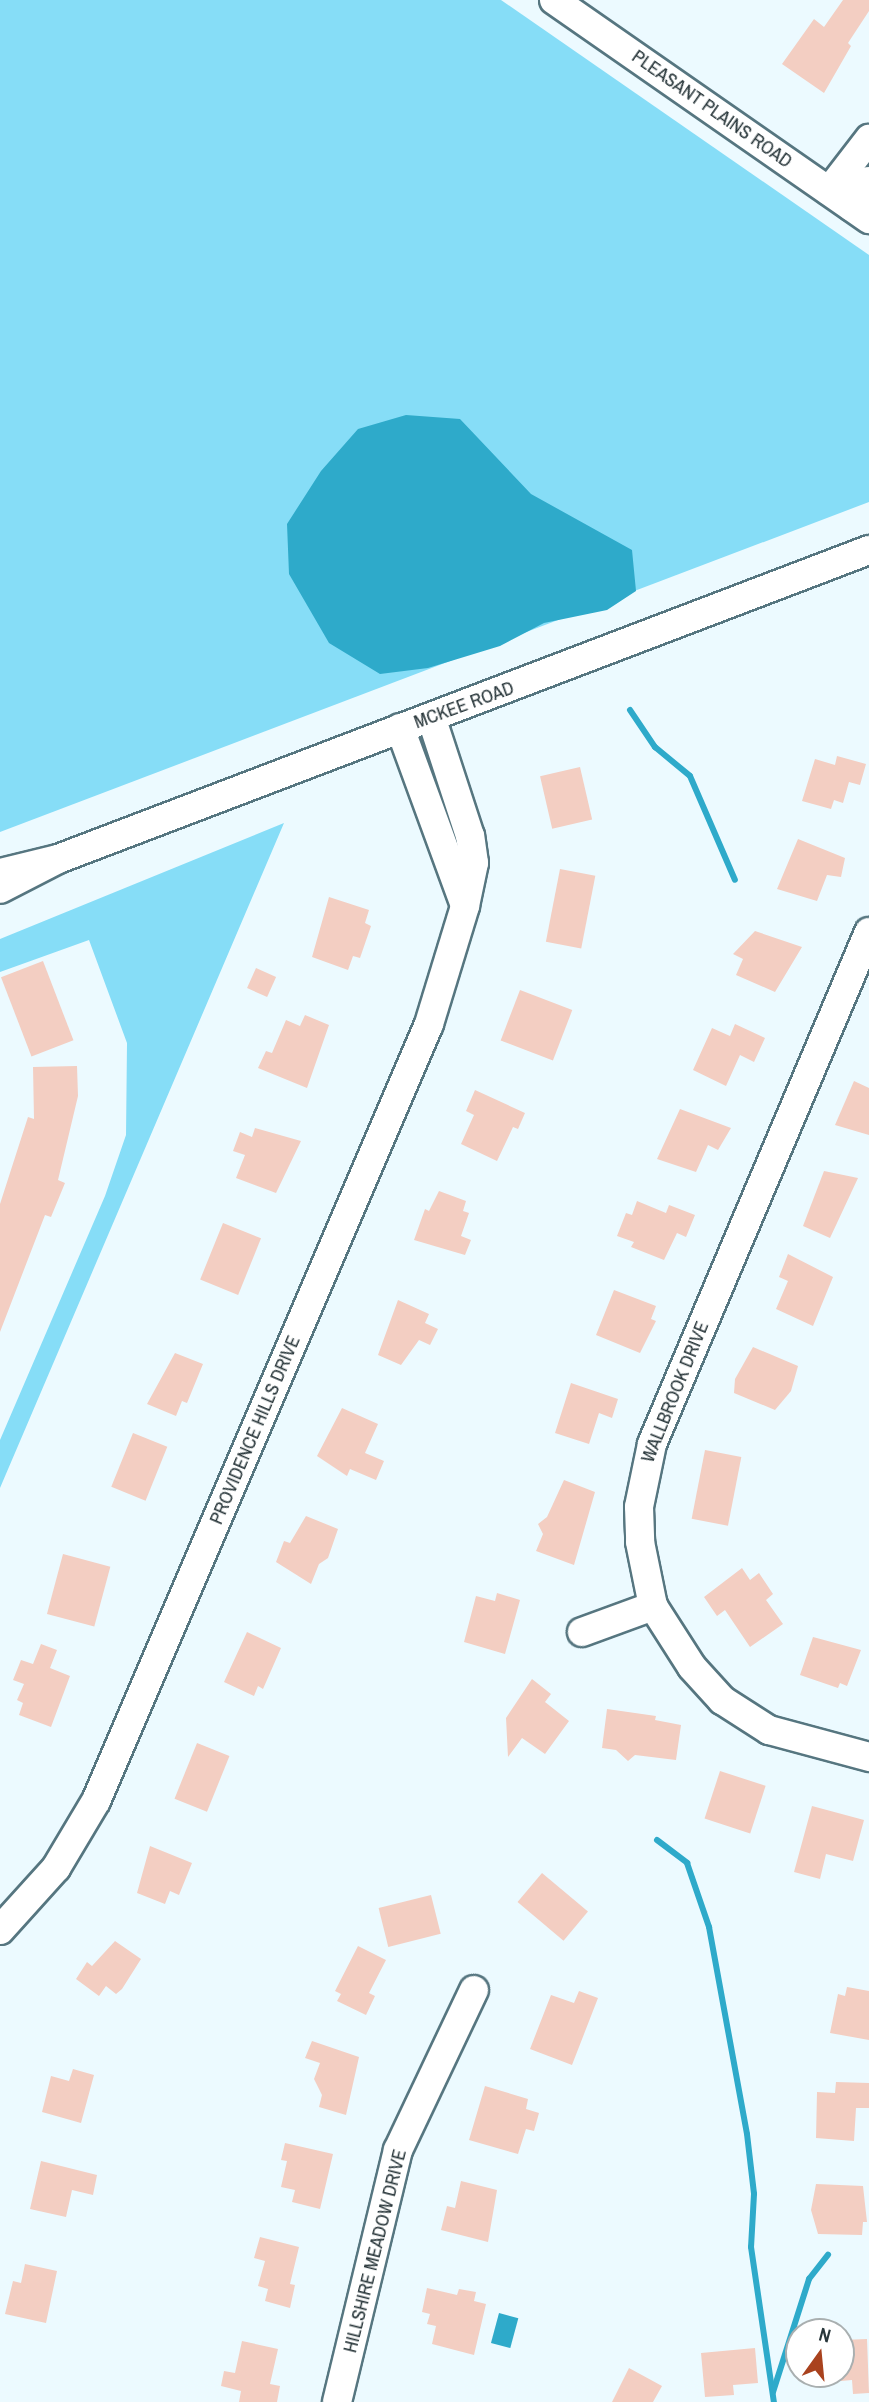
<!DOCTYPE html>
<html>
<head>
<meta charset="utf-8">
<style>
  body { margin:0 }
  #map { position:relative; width:869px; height:2402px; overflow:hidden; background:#ecfaff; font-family:"Archivo Narrow",sans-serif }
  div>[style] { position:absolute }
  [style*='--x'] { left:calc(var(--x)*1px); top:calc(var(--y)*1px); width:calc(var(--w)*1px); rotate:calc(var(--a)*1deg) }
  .green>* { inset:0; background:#86ddf7 }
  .water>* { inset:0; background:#2eaaca; transform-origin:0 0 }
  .stream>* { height:6px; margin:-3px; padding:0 3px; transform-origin:3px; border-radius:3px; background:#2eaaca }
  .building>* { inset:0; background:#f3cec2; transform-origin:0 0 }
  .roads { filter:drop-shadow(2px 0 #567680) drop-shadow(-2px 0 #567680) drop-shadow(0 2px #567680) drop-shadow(0 -2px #567680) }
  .minor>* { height:28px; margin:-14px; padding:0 14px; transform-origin:14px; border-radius:14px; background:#fff }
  span { translate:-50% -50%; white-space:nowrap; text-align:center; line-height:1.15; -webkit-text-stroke:6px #fff; paint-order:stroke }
  .street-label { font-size:19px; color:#28363a }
  .north { position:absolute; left:785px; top:2318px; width:70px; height:70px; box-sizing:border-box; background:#fff; border:2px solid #a9afb0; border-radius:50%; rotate:15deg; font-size:19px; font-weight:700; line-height:28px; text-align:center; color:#28363a }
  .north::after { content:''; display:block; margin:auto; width:24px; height:32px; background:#a9421e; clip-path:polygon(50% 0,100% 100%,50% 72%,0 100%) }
</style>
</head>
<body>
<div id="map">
  <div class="green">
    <i style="clip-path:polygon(0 0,501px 0,869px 255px,869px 502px,0 832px)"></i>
    <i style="clip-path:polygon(284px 823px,0 1488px,0 1440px,105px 1196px,126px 1135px,127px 1043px,89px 940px,0 972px,0 939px)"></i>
  </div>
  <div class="water">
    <i style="clip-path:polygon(406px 415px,460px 419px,531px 494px,632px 550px,636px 591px,607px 610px,544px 623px,500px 646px,428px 668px,380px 674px,329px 643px,289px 574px,287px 524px,321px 471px,358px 429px)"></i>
    <i style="left:499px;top:2313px;width:20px;height:31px;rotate:15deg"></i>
  </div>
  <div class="stream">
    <i style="--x:630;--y:710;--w:45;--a:56"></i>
    <i style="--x:655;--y:747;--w:45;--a:39.6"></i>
    <i style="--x:690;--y:776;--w:113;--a:66.6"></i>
    <i style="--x:657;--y:1840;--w:38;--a:37"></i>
    <i style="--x:687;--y:1863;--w:68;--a:71"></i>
    <i style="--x:709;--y:1927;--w:210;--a:79.6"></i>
    <i style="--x:747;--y:2134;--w:60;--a:83.3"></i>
    <i style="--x:754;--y:2194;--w:53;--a:93.2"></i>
    <i style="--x:751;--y:2247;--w:157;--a:81.6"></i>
    <i style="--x:773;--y:2392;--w:119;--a:-72.3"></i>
    <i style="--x:809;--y:2279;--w:31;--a:-52"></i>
  </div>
  <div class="building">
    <i style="clip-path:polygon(843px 0,869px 0,869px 11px,848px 43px,851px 46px,824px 93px,782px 64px,814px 19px,824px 27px)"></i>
    <i style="clip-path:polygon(837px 756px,866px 764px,860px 785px,849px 782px,843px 803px,834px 800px,831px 809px,802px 801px,815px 759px,835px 765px)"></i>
    <i style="left:580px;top:767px;width:54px;height:41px;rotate:77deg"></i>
    <i style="clip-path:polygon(798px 839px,845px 858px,841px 877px,827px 875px,817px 901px,777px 889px)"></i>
    <i style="left:560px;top:869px;width:36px;height:74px;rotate:11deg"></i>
    <i style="clip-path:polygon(329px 897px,369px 910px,365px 923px,371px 926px,360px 958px,353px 956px,348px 970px,312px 957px)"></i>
    <i style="clip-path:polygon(755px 931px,802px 947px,775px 992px,736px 975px,743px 959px,733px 954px)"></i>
    <i style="left:43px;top:961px;width:85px;height:45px;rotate:69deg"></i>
    <i style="left:256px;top:968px;width:22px;height:22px;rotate:24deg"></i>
    <i style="left:520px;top:990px;width:56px;height:54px;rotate:21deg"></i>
    <i style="clip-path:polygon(305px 1015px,329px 1025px,307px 1088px,258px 1068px,266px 1051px,272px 1053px,286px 1020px,300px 1026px)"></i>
    <i style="clip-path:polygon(735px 1024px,765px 1038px,754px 1062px,740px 1055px,726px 1086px,693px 1070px,712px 1028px,730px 1036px)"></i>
    <i style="clip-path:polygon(77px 1066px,78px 1096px,58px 1180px,65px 1183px,51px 1217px,45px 1215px,0 1332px,0 1204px,28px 1117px,34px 1119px,33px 1067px)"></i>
    <i style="clip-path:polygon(854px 1081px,869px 1088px,869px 1135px,835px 1125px)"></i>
    <i style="clip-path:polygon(475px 1090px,525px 1113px,518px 1129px,513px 1127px,497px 1161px,461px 1144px,474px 1115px,466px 1111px)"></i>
    <i style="clip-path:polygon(680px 1109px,731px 1128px,718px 1150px,708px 1145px,696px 1172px,657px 1159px)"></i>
    <i style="clip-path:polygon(255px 1128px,301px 1141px,276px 1193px,236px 1178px,245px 1155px,233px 1151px,240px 1132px,252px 1137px)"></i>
    <i style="clip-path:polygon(824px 1171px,858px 1178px,830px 1238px,803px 1226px)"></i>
    <i style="clip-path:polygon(439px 1191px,466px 1201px,463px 1211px,469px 1213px,461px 1236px,471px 1240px,465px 1255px,414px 1240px,425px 1209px,429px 1211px)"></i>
    <i style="clip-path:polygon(637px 1201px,666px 1213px,669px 1205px,695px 1215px,686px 1237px,677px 1233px,664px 1260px,631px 1247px,634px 1242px,617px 1236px,626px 1213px,632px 1215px)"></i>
    <i style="left:223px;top:1223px;width:41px;height:61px;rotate:22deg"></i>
    <i style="clip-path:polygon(788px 1254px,833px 1277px,813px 1326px,776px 1309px,788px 1281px,779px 1277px)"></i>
    <i style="clip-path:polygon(614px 1290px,656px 1306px,651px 1319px,656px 1321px,640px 1353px,596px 1335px)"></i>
    <i style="clip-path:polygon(398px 1300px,429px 1314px,425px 1323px,438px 1329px,430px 1345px,419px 1340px,401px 1365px,378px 1355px)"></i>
    <i style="clip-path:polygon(753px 1347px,798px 1366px,791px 1391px,775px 1410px,734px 1393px,735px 1379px)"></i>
    <i style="clip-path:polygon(175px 1353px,203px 1364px,187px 1403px,182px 1401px,176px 1416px,147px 1404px)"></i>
    <i style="clip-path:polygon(571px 1383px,618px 1399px,612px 1418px,599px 1413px,589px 1444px,555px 1433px)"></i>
    <i style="clip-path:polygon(342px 1408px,378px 1424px,365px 1453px,384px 1461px,376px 1480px,350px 1469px,347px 1476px,317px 1456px)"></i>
    <i style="left:133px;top:1433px;width:37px;height:58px;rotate:22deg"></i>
    <i style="left:705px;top:1450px;width:37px;height:70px;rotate:11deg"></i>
    <i style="clip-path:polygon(564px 1480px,595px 1492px,574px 1565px,536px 1551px,543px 1534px,538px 1524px,547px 1517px)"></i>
    <i style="clip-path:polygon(306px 1516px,338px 1529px,328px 1558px,319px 1564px,311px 1584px,276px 1562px,284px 1541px,290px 1543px)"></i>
    <i style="left:63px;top:1554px;width:49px;height:62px;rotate:15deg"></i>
    <i style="clip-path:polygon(742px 1568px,750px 1580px,759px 1573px,773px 1594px,766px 1600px,783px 1624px,750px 1647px,725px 1610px,717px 1616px,704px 1597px)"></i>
    <i style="clip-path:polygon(497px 1593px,520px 1600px,505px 1654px,464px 1642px,476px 1596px,495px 1601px)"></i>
    <i style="clip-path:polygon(247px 1632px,281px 1648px,263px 1689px,258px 1686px,254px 1696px,224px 1682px)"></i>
    <i style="clip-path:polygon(813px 1637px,861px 1650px,847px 1686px,840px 1683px,838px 1688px,800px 1675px)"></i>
    <i style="clip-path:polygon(41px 1644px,57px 1650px,50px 1668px,70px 1676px,51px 1727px,19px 1715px,23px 1703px,17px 1700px,24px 1684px,13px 1680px,21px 1660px,33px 1664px)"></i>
    <i style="clip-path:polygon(532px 1679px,551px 1694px,545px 1702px,569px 1721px,545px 1754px,522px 1738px,508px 1757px,506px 1718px)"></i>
    <i style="clip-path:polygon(607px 1709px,656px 1716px,655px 1720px,681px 1725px,676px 1760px,635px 1755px,628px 1761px,616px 1750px,602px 1748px)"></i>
    <i style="left:197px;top:1743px;width:35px;height:60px;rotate:22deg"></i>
    <i style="left:720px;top:1771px;width:48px;height:50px;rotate:18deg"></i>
    <i style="clip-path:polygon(812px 1806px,864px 1820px,853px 1861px,826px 1854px,820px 1879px,794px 1872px)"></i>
    <i style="clip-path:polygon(150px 1846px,192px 1863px,179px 1895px,170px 1891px,165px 1904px,137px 1893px)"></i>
    <i style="left:542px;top:1873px;width:60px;height:38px;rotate:40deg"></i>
    <i style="left:431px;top:1895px;width:40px;height:54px;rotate:76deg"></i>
    <i style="clip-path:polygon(115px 1941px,141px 1959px,122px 1989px,116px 1994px,106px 1986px,99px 1996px,76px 1979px,87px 1962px,92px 1966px)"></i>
    <i style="clip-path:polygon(358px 1946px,386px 1960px,369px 1993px,375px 1996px,366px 2015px,337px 2001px,341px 1994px,335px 1991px)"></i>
    <i style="clip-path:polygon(847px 1987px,869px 1991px,869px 2040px,830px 2033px,838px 1994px,845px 1996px)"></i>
    <i style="clip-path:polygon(579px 1991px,598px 1998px,572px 2065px,530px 2049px,551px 1995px,574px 2003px)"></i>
    <i style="clip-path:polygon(312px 2041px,359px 2057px,346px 2115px,319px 2107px,322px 2095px,314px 2079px,320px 2063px,305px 2058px)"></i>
    <i style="clip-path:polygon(73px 2069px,94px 2075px,81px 2123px,42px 2112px,51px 2076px,69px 2081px)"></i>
    <i style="clip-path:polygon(836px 2082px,869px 2083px,869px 2108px,856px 2108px,854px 2141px,816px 2138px,817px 2092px,835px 2093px)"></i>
    <i style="clip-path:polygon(485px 2086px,528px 2099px,526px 2109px,539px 2113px,534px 2131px,526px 2129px,518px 2154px,469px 2140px)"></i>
    <i style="clip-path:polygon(285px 2143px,333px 2154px,320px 2209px,292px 2202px,295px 2190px,281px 2187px,287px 2161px,281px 2160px)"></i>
    <i style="clip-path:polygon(41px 2161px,97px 2175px,93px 2195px,72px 2190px,66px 2217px,30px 2209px)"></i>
    <i style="clip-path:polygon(461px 2181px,497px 2190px,488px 2242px,441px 2230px,447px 2206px,455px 2208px)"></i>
    <i style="clip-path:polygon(816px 2184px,863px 2186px,867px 2222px,863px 2222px,862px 2235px,818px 2234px,811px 2210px)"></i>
    <i style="clip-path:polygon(260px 2237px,299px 2247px,290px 2284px,295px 2285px,290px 2308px,265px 2301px,268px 2289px,258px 2286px,265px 2261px,254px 2258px)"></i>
    <i style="clip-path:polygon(25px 2264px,57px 2271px,46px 2323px,5px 2314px,13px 2281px,21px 2283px)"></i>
    <i style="clip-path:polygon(427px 2288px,457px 2295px,459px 2289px,476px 2292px,474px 2301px,486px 2304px,474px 2355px,432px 2344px,436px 2326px,427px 2324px,430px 2314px,422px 2312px)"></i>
    <i style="clip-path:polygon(867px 2339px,869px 2393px,853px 2394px,852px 2380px,841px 2381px,841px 2340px)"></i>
    <i style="clip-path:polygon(242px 2341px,278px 2349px,270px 2384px,280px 2386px,277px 2402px,239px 2402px,241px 2391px,221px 2386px,224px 2371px,235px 2373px)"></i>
    <i style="clip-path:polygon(755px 2348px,758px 2383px,733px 2385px,734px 2395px,705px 2397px,701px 2353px)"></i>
    <i style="clip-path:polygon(629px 2368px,662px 2386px,653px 2402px,612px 2402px)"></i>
  </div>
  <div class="roads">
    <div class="minor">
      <i style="--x:554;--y:0;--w:384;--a:34.8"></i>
      <i style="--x:829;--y:191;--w:66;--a:-52.4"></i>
      <i style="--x:852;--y:207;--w:31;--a:-57"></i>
      <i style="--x:400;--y:728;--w:189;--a:69.9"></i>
      <i style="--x:465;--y:906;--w:44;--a:-78.2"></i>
      <i style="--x:474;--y:863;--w:27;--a:-98"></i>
      <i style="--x:470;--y:836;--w:125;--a:-108.1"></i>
      <i style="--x:58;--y:859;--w:868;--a:-20.86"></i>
      <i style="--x:0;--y:873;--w:60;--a:-13.6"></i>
      <i style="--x:58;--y:859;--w:65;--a:152.7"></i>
      <i style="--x:869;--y:932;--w:556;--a:112.97"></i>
      <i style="--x:652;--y:1444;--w:64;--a:101.7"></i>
      <i style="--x:639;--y:1507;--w:35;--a:88"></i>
      <i style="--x:640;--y:1542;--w:65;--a:78.5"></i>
      <i style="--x:653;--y:1606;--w:72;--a:57.4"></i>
      <i style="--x:692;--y:1667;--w:45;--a:47.7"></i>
      <i style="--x:722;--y:1700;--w:56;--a:32.6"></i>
      <i style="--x:769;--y:1730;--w:104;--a:15.1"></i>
      <i style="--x:582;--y:1632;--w:76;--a:-20.1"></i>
      <i style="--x:0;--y:1930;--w:84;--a:-47.9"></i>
      <i style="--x:56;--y:1868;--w:78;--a:-59.2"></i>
      <i style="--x:96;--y:1801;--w:845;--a:-66.8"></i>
      <i style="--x:429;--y:1024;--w:123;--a:-73"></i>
      <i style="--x:337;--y:2402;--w:259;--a:-76.4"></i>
      <i style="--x:398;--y:2150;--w:177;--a:-64.6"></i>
    </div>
  </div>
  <div class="street-label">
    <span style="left:712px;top:109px;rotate:35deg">PLEASANT PLAINS ROAD</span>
    <span style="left:464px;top:705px;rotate:-20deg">MCKEE ROAD</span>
    <span style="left:675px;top:1392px;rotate:-68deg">WALLBROOK DRIVE</span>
    <span style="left:255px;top:1430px;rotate:-67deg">PROVIDENCE HILLS DRIVE</span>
    <span style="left:375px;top:2251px;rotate:-76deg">HILLSHIRE MEADOW DRIVE</span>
  </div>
  <div class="north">N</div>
</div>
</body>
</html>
